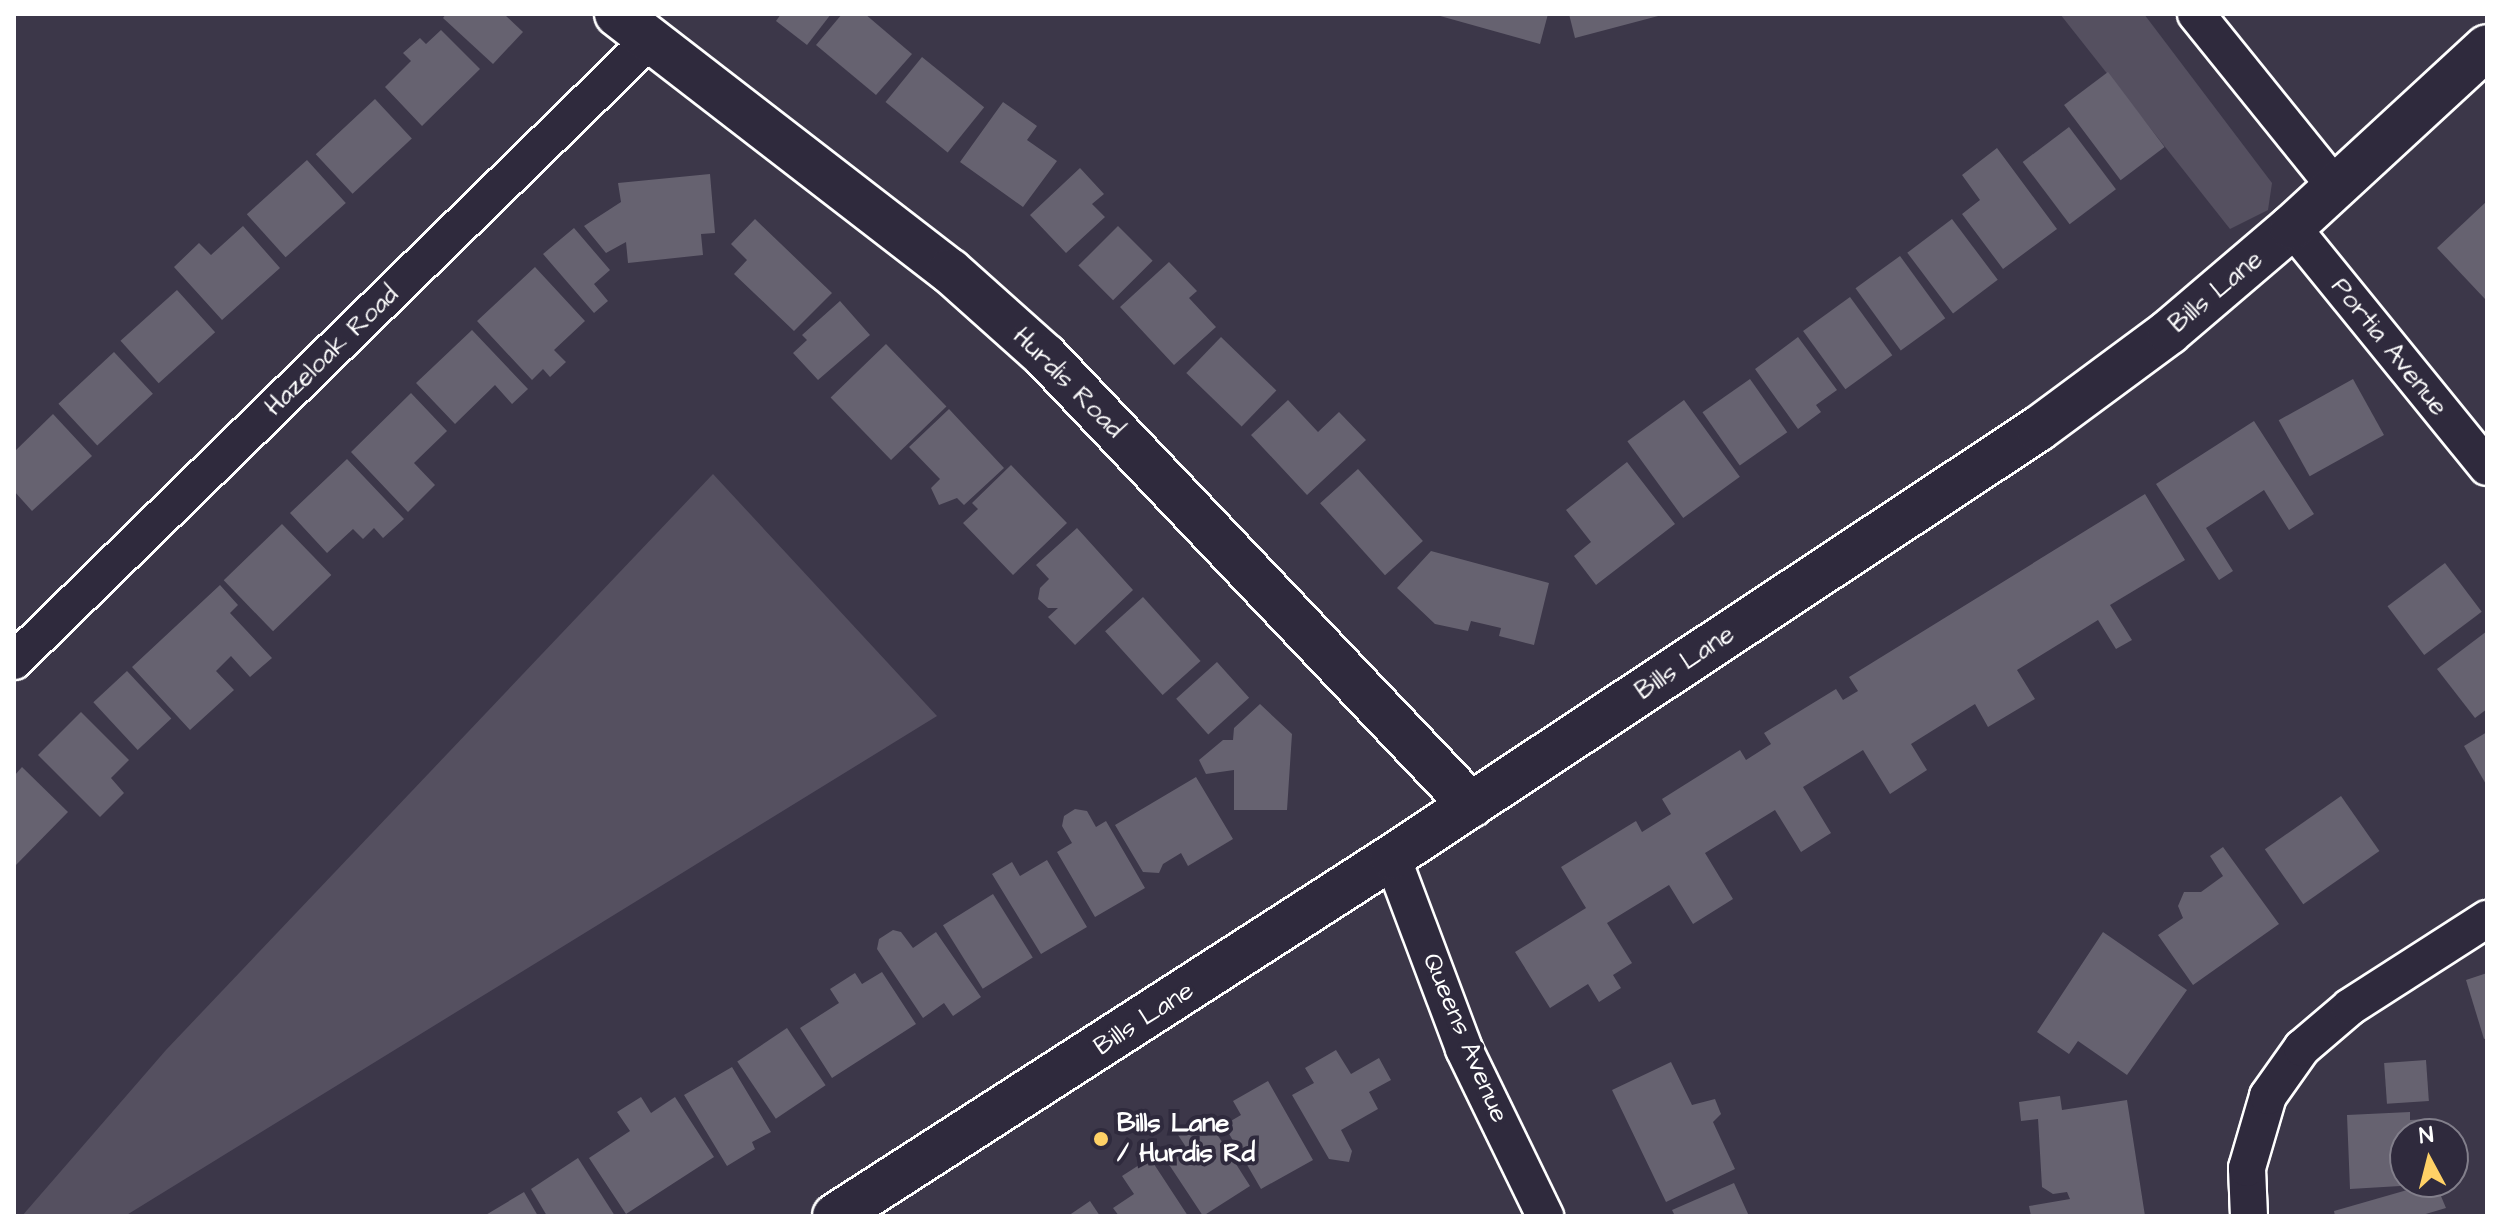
<!DOCTYPE html>
<html>
<head>
<meta charset="utf-8">
<style>
  body { margin:0 }
  #map { position:relative; width:2501px; height:1230px; overflow:hidden; background:#3c3749; font-family:"Architects Daughter",sans-serif }
  div>[style] { position:absolute }
  [style*='--x'] { left:calc(var(--x)*1px); top:calc(var(--y)*1px); width:calc(var(--w)*1px); rotate:calc(var(--a)*1deg) }
  .green>* { inset:0; background:#555060 }
  .building>* { inset:0; background:#666270; transform-origin:0 0 }
  .roads { filter:drop-shadow(2px 0 #fff) drop-shadow(-2px 0 #fff) drop-shadow(0 2px #fff) drop-shadow(0 -2px #fff) }
  .minor>* { height:36px; margin:-18px; padding:0 18px; transform-origin:18px; border-radius:18px; background:#2f2a3d }
  .tertiary>* { height:44px; margin:-22px; padding:0 22px; transform-origin:22px; border-radius:22px; background:#2f2a3d }
  .dots>* { width:22px; height:22px; translate:-50% -50%; box-sizing:border-box; border:4px solid #2f2a3d; border-radius:50% }
  span { translate:-50% -50%; white-space:nowrap; text-align:center; line-height:1.15; -webkit-text-stroke:8px #2f2a3d; paint-order:stroke }
  .street-label { font-size:26px; color:#fff }
  .poi-label { font-size:26px; color:#fff; font-weight:700 }
  .left { translate:0 -50%; text-align:left }
  .frame { position:absolute; inset:0; border:16px solid #fff; pointer-events:none }
  .north { position:absolute; left:2389px; top:1118px; width:80px; height:80px; box-sizing:border-box; background:#2f2a3d; border:2px solid #827f8b; border-radius:50%; rotate:353deg; font-size:22px; font-weight:700; line-height:32px; text-align:center; color:#fff }
  .north::after { content:''; display:block; margin:auto; width:28px; height:36px; background:#ffd166; clip-path:polygon(50% 0,100% 100%,50% 72%,0 100%) }
</style>
</head>
<body>
<div id="map">
  <div class="green">
    <i style="clip-path:polygon(2060px 14px,2144px 14px,2272px 183px,2268px 210px,2230px 229px)"></i>
    <i style="clip-path:polygon(713px 474px,937px 716px,125px 1216px,22px 1216px,166px 1050px)"></i>
  </div>
  <div class="building">
    <i style="clip-path:polygon(446px 14px,504px 14px,523px 32px,493px 64px,443px 18px)"></i>
    <i style="clip-path:polygon(781px 14px,831px 14px,807px 45px,776px 21px)"></i>
    <i style="clip-path:polygon(842px 14px,865px 14px,912px 54px,876px 95px,816px 45px)"></i>
    <i style="clip-path:polygon(1433px 14px,1548px 14px,1540px 44px)"></i>
    <i style="clip-path:polygon(1569px 14px,1662px 14px,1662px 15px,1575px 38px)"></i>
    <i style="clip-path:polygon(441px 30px,480px 69px,422px 126px,385px 87px,411px 61px,403px 53px,420px 38px,426px 44px)"></i>
    <i style="left:922px;top:57px;width:80px;height:58px;rotate:39deg"></i>
    <i style="left:2108px;top:72px;width:94px;height:55px;rotate:53deg"></i>
    <i style="left:375px;top:99px;width:54px;height:81px;rotate:47deg"></i>
    <i style="clip-path:polygon(1003px 102px,1037px 126px,1027px 140px,1057px 161px,1023px 207px,960px 162px)"></i>
    <i style="left:2069px;top:127px;width:78px;height:58px;rotate:53deg"></i>
    <i style="clip-path:polygon(1997px 148px,2057px 229px,2003px 269px,1962px 214px,1980px 200px,1962px 175px)"></i>
    <i style="left:307px;top:160px;width:58px;height:81px;rotate:48deg"></i>
    <i style="clip-path:polygon(1080px 168px,1104px 194px,1092px 204px,1105px 217px,1066px 253px,1030px 215px)"></i>
    <i style="clip-path:polygon(710px 174px,715px 233px,701px 234px,703px 255px,628px 263px,626px 242px,606px 253px,584px 226px,621px 202px,618px 183px)"></i>
    <i style="clip-path:polygon(2487px 201px,2487px 297px,2485px 299px,2437px 248px)"></i>
    <i style="clip-path:polygon(755px 219px,832px 293px,794px 331px,734px 274px,747px 260px,731px 244px)"></i>
    <i style="left:1952px;top:219px;width:76px;height:56px;rotate:53deg"></i>
    <i style="clip-path:polygon(243px 226px,280px 268px,222px 320px,174px 267px,199px 243px,211px 255px)"></i>
    <i style="left:1118px;top:226px;width:49px;height:56px;rotate:45deg"></i>
    <i style="clip-path:polygon(574px 228px,610px 270px,594px 284px,608px 301px,594px 313px,543px 254px)"></i>
    <i style="left:1900px;top:256px;width:77px;height:55px;rotate:54deg"></i>
    <i style="clip-path:polygon(1169px 262px,1197px 291px,1189px 298px,1216px 327px,1174px 365px,1120px 307px)"></i>
    <i style="clip-path:polygon(535px 267px,585px 321px,554px 350px,566px 362px,550px 377px,543px 369px,532px 380px,477px 321px)"></i>
    <i style="left:177px;top:290px;width:57px;height:76px;rotate:48deg"></i>
    <i style="left:1850px;top:297px;width:72px;height:58px;rotate:54deg"></i>
    <i style="clip-path:polygon(840px 301px,870px 335px,818px 380px,793px 353px,807px 340px,802px 335px)"></i>
    <i style="clip-path:polygon(472px 330px,528px 389px,512px 404px,495px 385px,455px 424px,416px 383px)"></i>
    <i style="left:1221px;top:337px;width:77px;height:50px;rotate:44deg"></i>
    <i style="clip-path:polygon(1798px 337px,1837px 390px,1816px 405px,1821px 412px,1798px 429px,1755px 369px)"></i>
    <i style="left:886px;top:344px;width:87px;height:77px;rotate:46deg"></i>
    <i style="left:114px;top:352px;width:57px;height:76px;rotate:47deg"></i>
    <i style="left:1750px;top:379px;width:65px;height:58px;rotate:55deg"></i>
    <i style="left:2353px;top:379px;width:64px;height:85px;rotate:61deg"></i>
    <i style="clip-path:polygon(411px 393px,447px 431px,414px 463px,435px 485px,408px 512px,351px 452px)"></i>
    <i style="clip-path:polygon(1288px 400px,1318px 432px,1339px 412px,1366px 440px,1307px 495px,1251px 435px)"></i>
    <i style="left:1684px;top:400px;width:95px;height:70px;rotate:54deg"></i>
    <i style="clip-path:polygon(949px 409px,1004px 468px,964px 505px,957px 498px,939px 505px,931px 488px,940px 479px,909px 447px)"></i>
    <i style="clip-path:polygon(53px 414px,92px 456px,32px 511px,14px 491px,14px 452px)"></i>
    <i style="clip-path:polygon(2254px 421px,2314px 514px,2289px 530px,2264px 490px,2206px 528px,2233px 571px,2219px 580px,2156px 484px)"></i>
    <i style="clip-path:polygon(347px 459px,404px 519px,383px 538px,374px 528px,363px 539px,353px 529px,327px 553px,290px 513px)"></i>
    <i style="clip-path:polygon(1627px 462px,1675px 524px,1596px 585px,1574px 556px,1591px 542px,1566px 510px)"></i>
    <i style="clip-path:polygon(1011px 465px,1067px 523px,1013px 575px,963px 523px,978px 509px,972px 503px)"></i>
    <i style="left:1358px;top:469px;width:97px;height:51px;rotate:48deg"></i>
    <i style="clip-path:polygon(2145px 494px,2185px 560px,2110px 605px,2132px 640px,2116px 649px,2098px 620px,2017px 670px,2035px 699px,1988px 727px,1975px 704px,1911px 744px,1927px 770px,1890px 794px,1863px 750px,1803px 787px,1831px 833px,1801px 852px,1775px 810px,1705px 853px,1733px 899px,1693px 924px,1669px 885px,1607px 923px,1632px 963px,1613px 975px,1621px 988px,1599px 1002px,1588px 984px,1550px 1008px,1515px 952px,1586px 908px,1561px 867px,1636px 821px,1642px 832px,1671px 814px,1662px 799px,1740px 750px,1746px 760px,1757px 753px,1771px 744px,1764px 733px,1836px 689px,1843px 700px,1858px 691px,1849px 677px)"></i>
    <i style="left:282px;top:524px;width:71px;height:81px;rotate:46deg"></i>
    <i style="clip-path:polygon(1077px 528px,1133px 590px,1075px 645px,1048px 617px,1058px 608px,1048px 608px,1038px 599px,1040px 588px,1049px 579px,1036px 565px)"></i>
    <i style="clip-path:polygon(1431px 551px,1549px 583px,1534px 645px,1499px 636px,1501px 628px,1471px 621px,1468px 631px,1435px 624px,1397px 588px)"></i>
    <i style="left:2445px;top:563px;width:61px;height:72px;rotate:53deg"></i>
    <i style="clip-path:polygon(220px 585px,238px 605px,230px 613px,272px 658px,250px 677px,231px 656px,216px 671px,234px 690px,190px 730px,132px 667px)"></i>
    <i style="left:1143px;top:597px;width:86px;height:51px;rotate:48deg"></i>
    <i style="clip-path:polygon(2487px 631px,2487px 709px,2475px 718px,2437px 669px)"></i>
    <i style="left:1217px;top:662px;width:48px;height:55px;rotate:48deg"></i>
    <i style="left:127px;top:671px;width:65px;height:46px;rotate:47deg"></i>
    <i style="clip-path:polygon(1260px 704px,1292px 734px,1287px 810px,1234px 810px,1234px 770px,1206px 774px,1199px 760px,1223px 740px,1233px 740px,1234px 728px)"></i>
    <i style="clip-path:polygon(81px 712px,129px 760px,111px 778px,124px 793px,100px 817px,38px 755px)"></i>
    <i style="clip-path:polygon(2487px 732px,2487px 786px,2464px 746px)"></i>
    <i style="clip-path:polygon(22px 767px,68px 812px,14px 867px,14px 776px)"></i>
    <i style="clip-path:polygon(1196px 777px,1233px 839px,1188px 866px,1181px 853px,1163px 864px,1159px 873px,1143px 872px,1115px 825px)"></i>
    <i style="left:2341px;top:796px;width:67px;height:93px;rotate:55deg"></i>
    <i style="clip-path:polygon(1075px 809px,1087px 811px,1096px 827px,1106px 821px,1145px 888px,1095px 917px,1057px 852px,1072px 843px,1062px 826px,1064px 816px)"></i>
    <i style="clip-path:polygon(2223px 847px,2279px 924px,2193px 985px,2158px 935px,2183px 918px,2178px 906px,2184px 892px,2201px 892px,2223px 876px,2210px 856px)"></i>
    <i style="clip-path:polygon(1047px 860px,1087px 927px,1041px 954px,992px 874px,1012px 862px,1020px 876px)"></i>
    <i style="left:993px;top:894px;width:75px;height:59px;rotate:58deg"></i>
    <i style="clip-path:polygon(893px 930px,901px 932px,913px 948px,936px 932px,981px 997px,953px 1016px,944px 1003px,923px 1018px,877px 949px,879px 939px)"></i>
    <i style="clip-path:polygon(2103px 932px,2187px 990px,2127px 1075px,2078px 1041px,2069px 1054px,2037px 1032px)"></i>
    <i style="clip-path:polygon(882px 972px,916px 1024px,832px 1078px,800px 1028px,839px 1003px,830px 989px,855px 973px,862px 984px)"></i>
    <i style="clip-path:polygon(2487px 973px,2487px 1038px,2484px 1039px,2466px 980px)"></i>
    <i style="left:787px;top:1028px;width:69px;height:60px;rotate:56deg"></i>
    <i style="clip-path:polygon(1336px 1050px,1351px 1074px,1379px 1058px,1391px 1080px,1369px 1092px,1378px 1109px,1341px 1130px,1352px 1151px,1349px 1162px,1329px 1159px,1292px 1095px,1314px 1083px,1305px 1068px)"></i>
    <i style="left:2426px;top:1060px;width:41px;height:42px;rotate:86deg"></i>
    <i style="clip-path:polygon(1671px 1062px,1692px 1105px,1715px 1099px,1721px 1114px,1713px 1122px,1735px 1169px,1666px 1202px,1612px 1090px)"></i>
    <i style="clip-path:polygon(732px 1067px,771px 1132px,752px 1142px,755px 1149px,727px 1166px,684px 1095px)"></i>
    <i style="clip-path:polygon(1268px 1081px,1313px 1160px,1261px 1189px,1224px 1125px,1241px 1115px,1233px 1101px)"></i>
    <i style="clip-path:polygon(2060px 1096px,2062px 1110px,2127px 1100px,2145px 1216px,2031px 1216px,2029px 1206px,2070px 1199px,2067px 1192px,2053px 1194px,2042px 1187px,2038px 1119px,2021px 1121px,2019px 1102px)"></i>
    <i style="clip-path:polygon(641px 1097px,651px 1113px,675px 1097px,714px 1157px,626px 1214px,589px 1158px,630px 1131px,617px 1112px)"></i>
    <i style="clip-path:polygon(2410px 1112px,2410px 1120px,2428px 1119px,2429px 1134px,2405px 1134px,2405px 1182px,2417px 1185px,2350px 1189px,2347px 1115px)"></i>
    <i style="clip-path:polygon(1206px 1117px,1250px 1186px,1203px 1216px,1168px 1163px,1188px 1150px,1178px 1135px)"></i>
    <i style="clip-path:polygon(578px 1158px,615px 1216px,547px 1216px,531px 1189px)"></i>
    <i style="clip-path:polygon(1150px 1158px,1188px 1216px,1119px 1216px,1113px 1208px,1134px 1194px,1122px 1176px)"></i>
    <i style="clip-path:polygon(2435px 1182px,2446px 1208px,2419px 1216px,2335px 1216px,2334px 1211px)"></i>
    <i style="clip-path:polygon(1734px 1183px,1749px 1216px,1675px 1216px,1672px 1210px)"></i>
    <i style="clip-path:polygon(524px 1192px,538px 1216px,484px 1216px)"></i>
    <i style="clip-path:polygon(1090px 1201px,1100px 1216px,1068px 1216px)"></i>
  </div>
  <div class="roads">
    <div class="minor">
      <i style="--x:2196;--y:14;--w:220;--a:51.1"></i>
      <i style="--x:2292;--y:227;--w:309;--a:50.9"></i>
      <i style="--x:14;--y:661;--w:887;--a:-44.32"></i>
      <i style="--x:1392;--y:857;--w:205;--a:69.4"></i>
      <i style="--x:1464;--y:1049;--w:186;--a:64.1"></i>
      <i style="--x:2249;--y:1216;--w:48;--a:-92.4"></i>
      <i style="--x:2247;--y:1168;--w:75;--a:-73.7"></i>
      <i style="--x:2268;--y:1096;--w:59;--a:-54.7"></i>
      <i style="--x:2302;--y:1048;--w:63;--a:-40.5"></i>
      <i style="--x:2350;--y:1007;--w:163;--a:-32.7"></i>
    </div>
    <div class="tertiary">
      <i style="--x:617;--y:14;--w:421;--a:37.7"></i>
      <i style="--x:950;--y:271;--w:127;--a:41.8"></i>
      <i style="--x:1045;--y:356;--w:619;--a:46.51"></i>
      <i style="--x:835;--y:1216;--w:663;--a:-32.8"></i>
      <i style="--x:1392;--y:857;--w:775;--a:-33.53"></i>
      <i style="--x:2038;--y:429;--w:163;--a:-36.5"></i>
      <i style="--x:2169;--y:332;--w:162;--a:-40.5"></i>
      <i style="--x:2292;--y:227;--w:265;--a:-42.7"></i>
    </div>
  </div>
  <div class="dots">
    <i style="left:1101px;top:1139px;background:#ffd166"></i>
  </div>
  <div class="street-label">
    <span style="left:2216px;top:292px;rotate:-40deg">Bills Lane</span>
    <span style="left:2389px;top:347px;rotate:51deg">Portia Avenue</span>
    <span style="left:332px;top:351px;rotate:-44deg">Hazeloak Road</span>
    <span style="left:1068px;top:383px;rotate:45deg">Hurdis Road</span>
    <span style="left:1685px;top:663px;rotate:-34deg">Bills Lane</span>
    <span style="left:1144px;top:1019px;rotate:-33deg">Bills Lane</span>
    <span style="left:1465px;top:1038px;rotate:67deg">Queens Avenue</span>
  </div>
  <div class="poi-label">
    <span class="left" style="left:1117px;top:1139px">Bills Lane<br>/ Hurdis Rd</span>
  </div>
  <div class="frame"></div>
  <div class="north">N</div>
</div>
</body>
</html>
